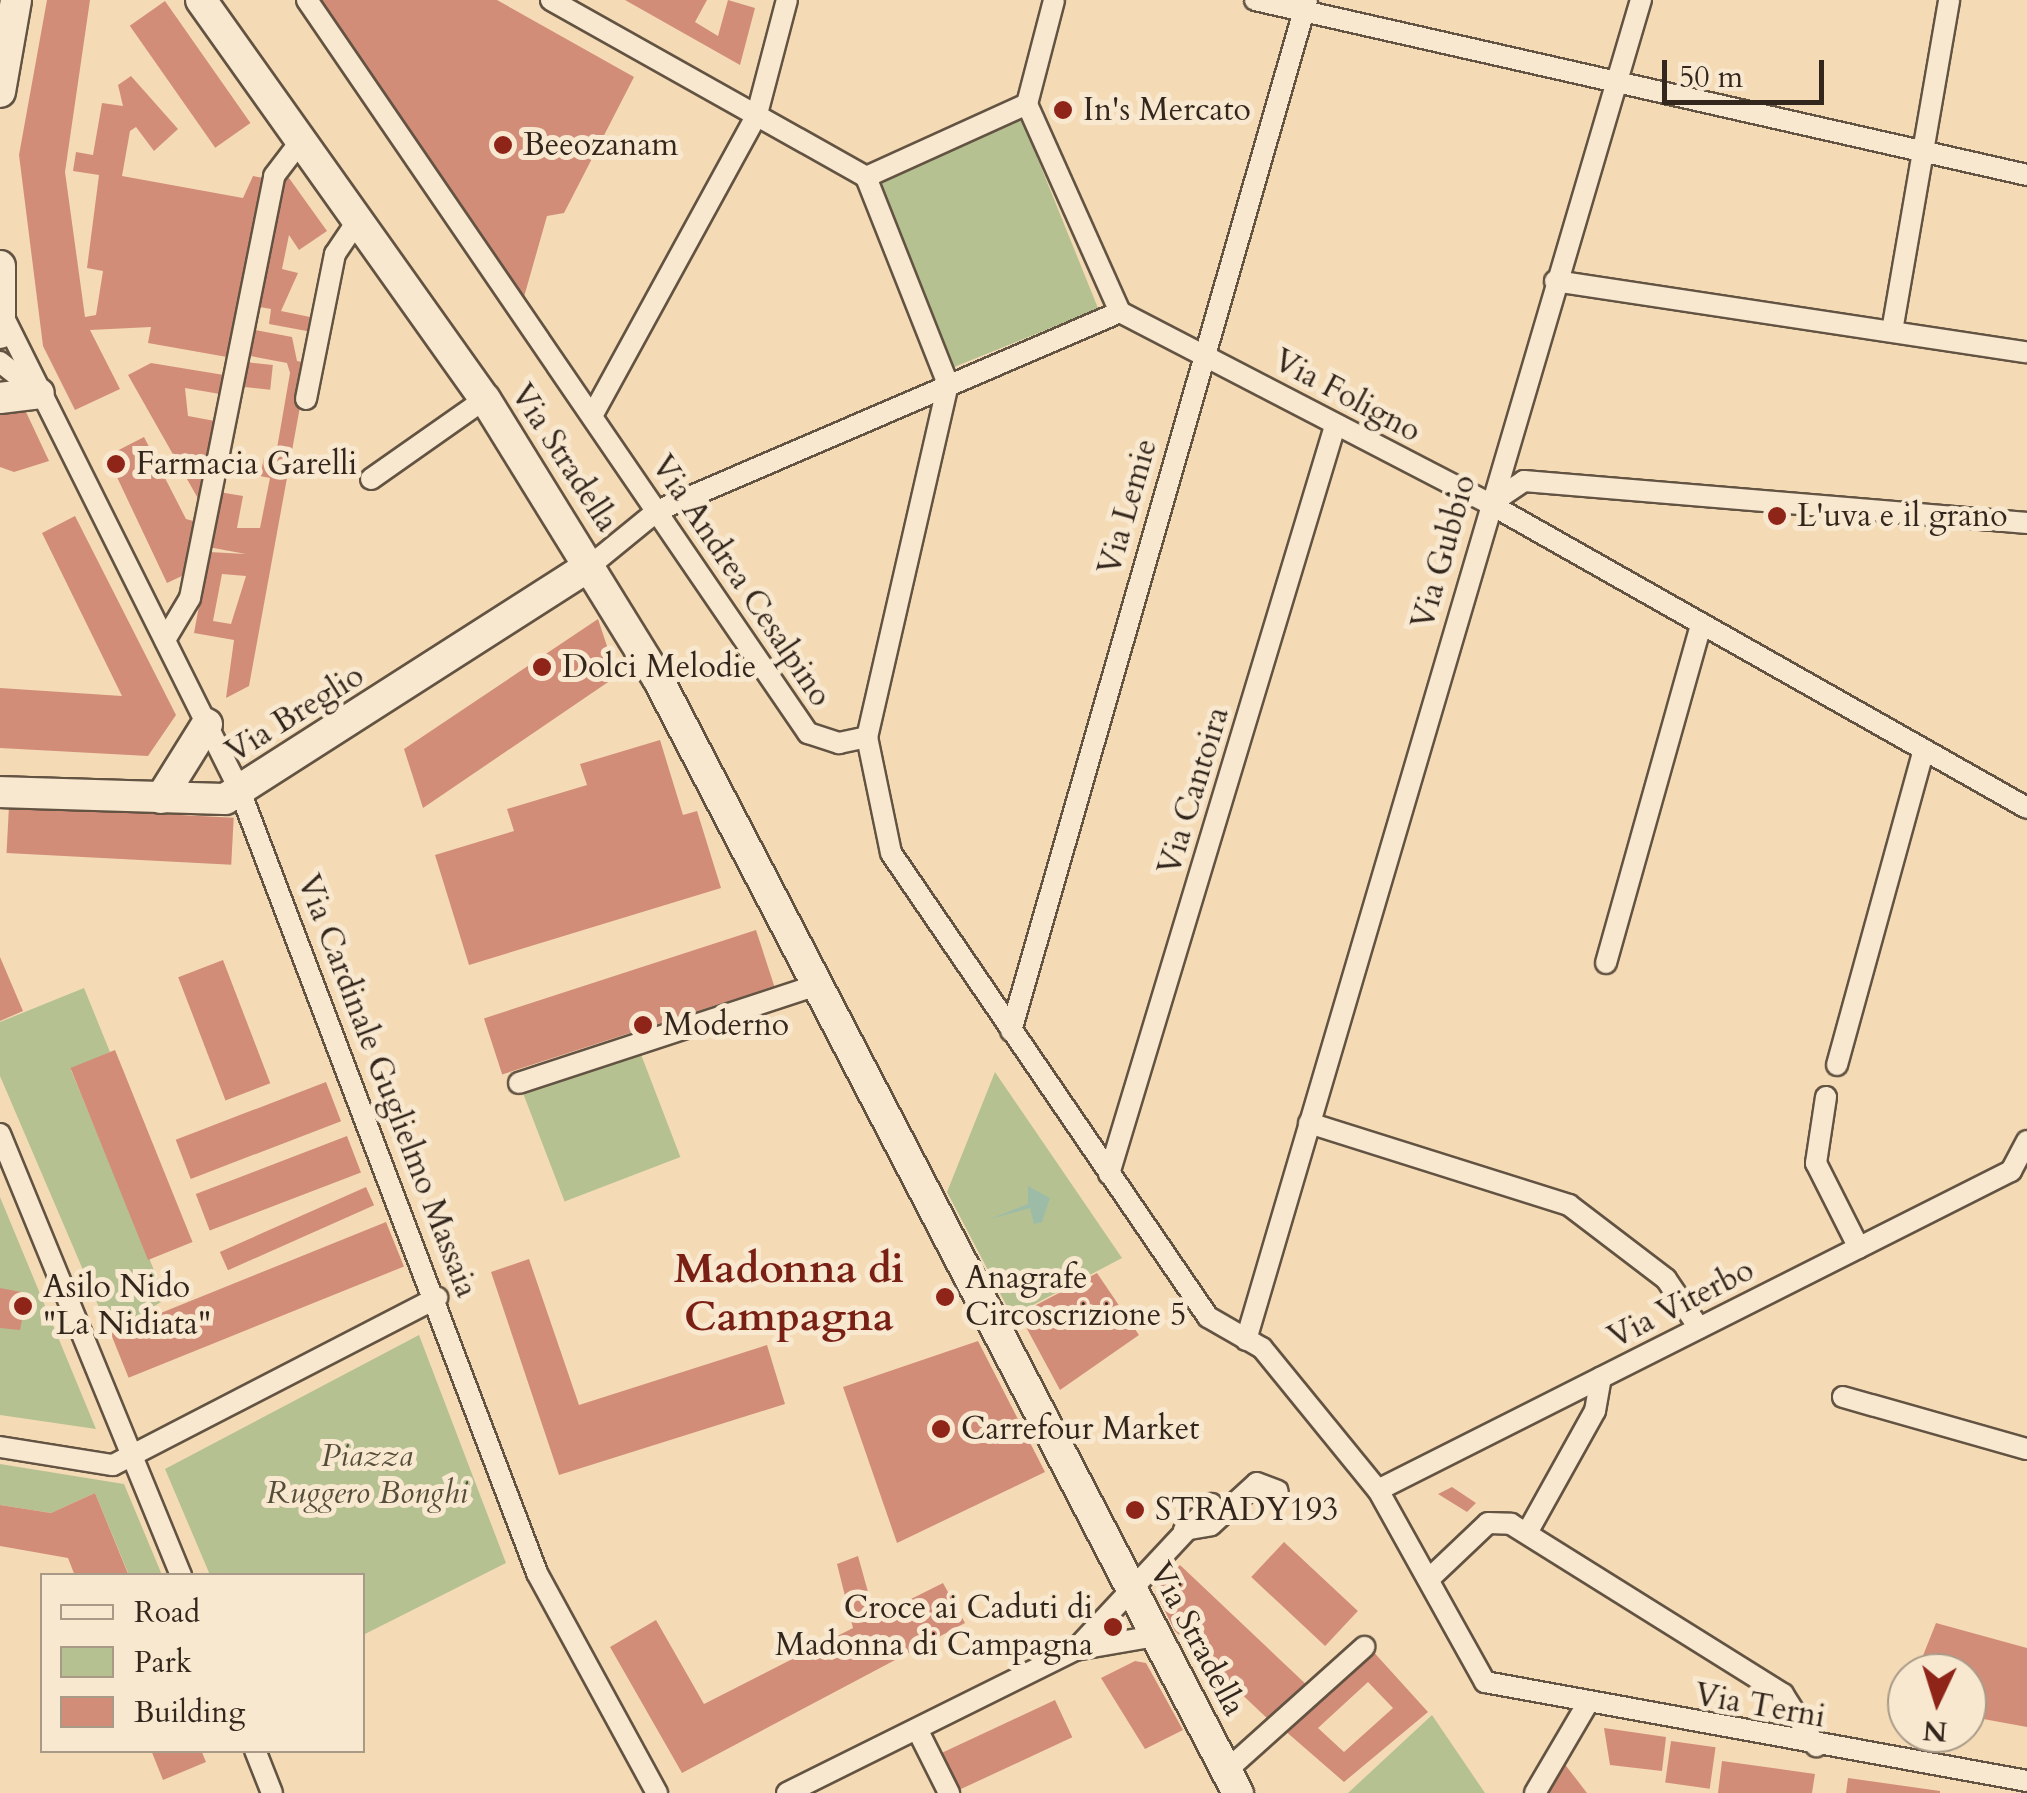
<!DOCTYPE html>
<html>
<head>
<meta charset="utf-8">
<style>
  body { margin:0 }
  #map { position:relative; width:2027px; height:1793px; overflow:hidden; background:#f4dbb6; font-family:Cardo,serif }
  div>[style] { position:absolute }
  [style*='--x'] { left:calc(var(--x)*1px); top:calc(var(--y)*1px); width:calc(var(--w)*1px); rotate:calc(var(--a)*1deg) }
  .green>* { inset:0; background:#b6c192; transform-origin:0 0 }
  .water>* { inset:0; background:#9dbca8 }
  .building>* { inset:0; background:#d28d79; transform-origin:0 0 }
  .roads { filter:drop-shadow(2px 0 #635342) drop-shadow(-2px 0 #635342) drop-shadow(0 2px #635342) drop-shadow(0 -2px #635342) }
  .street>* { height:20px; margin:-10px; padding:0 10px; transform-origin:10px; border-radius:10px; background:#f8e8d0 }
  .secondary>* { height:30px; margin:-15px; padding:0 15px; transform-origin:15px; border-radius:15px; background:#f8e8d0 }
  .dots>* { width:28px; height:28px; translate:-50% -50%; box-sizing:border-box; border:5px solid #f8e8d0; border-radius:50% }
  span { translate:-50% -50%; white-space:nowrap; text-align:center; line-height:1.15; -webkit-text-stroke:10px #f8e8d0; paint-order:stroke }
  .poi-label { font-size:32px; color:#33261c }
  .left { translate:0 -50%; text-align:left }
  .right { translate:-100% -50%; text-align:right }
  .street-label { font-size:32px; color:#33261c }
  .park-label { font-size:32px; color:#544d3a; font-style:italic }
  .district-label { font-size:42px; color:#7a1f14; font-weight:700 }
  .legend { position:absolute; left:40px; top:1573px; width:325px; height:180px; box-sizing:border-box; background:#f8e8d0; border:2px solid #a99a88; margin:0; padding:12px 18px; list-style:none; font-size:30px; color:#33261c }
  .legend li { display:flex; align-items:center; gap:20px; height:50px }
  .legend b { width:50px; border:2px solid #a99a88 }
  .north { position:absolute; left:1887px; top:1653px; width:100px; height:100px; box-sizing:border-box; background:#f8e8d0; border:2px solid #a99a88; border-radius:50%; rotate:184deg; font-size:28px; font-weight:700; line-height:40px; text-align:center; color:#33261c }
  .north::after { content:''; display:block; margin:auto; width:35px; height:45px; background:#8f2418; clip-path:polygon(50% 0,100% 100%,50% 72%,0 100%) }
  .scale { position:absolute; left:1662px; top:60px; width:162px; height:45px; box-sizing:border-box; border:5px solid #33261c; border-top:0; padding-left:12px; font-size:30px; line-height:35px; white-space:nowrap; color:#33261c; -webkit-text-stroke:8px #f8e8d0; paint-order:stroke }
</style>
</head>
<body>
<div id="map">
  <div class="green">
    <i style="left:1020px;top:115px;width:209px;height:165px;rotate:68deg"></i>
    <i style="clip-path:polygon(84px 988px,110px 1052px,71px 1070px,166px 1299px,110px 1333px,0 1076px,0 1022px)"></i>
    <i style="left:637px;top:1044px;width:121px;height:124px;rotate:69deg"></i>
    <i style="clip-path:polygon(995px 1072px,1122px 1258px,1012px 1316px,947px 1192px)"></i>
    <i style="clip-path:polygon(0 1197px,96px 1429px,0 1415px)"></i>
    <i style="clip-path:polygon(419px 1335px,506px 1563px,363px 1635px,362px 1576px,210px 1575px,165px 1469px)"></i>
    <i style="clip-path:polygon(0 1464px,124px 1484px,162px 1575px,129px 1575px,95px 1493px,51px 1513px,0 1505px)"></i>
    <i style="clip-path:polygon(1432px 1715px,1485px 1793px,1348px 1793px)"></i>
  </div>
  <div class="water">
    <i style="clip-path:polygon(1028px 1186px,1050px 1198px,1042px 1222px,1034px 1224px,1030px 1208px,987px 1220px,1028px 1204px)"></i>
  </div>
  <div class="building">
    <i style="clip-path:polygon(47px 0,90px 0,65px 172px,85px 317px,96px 315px,103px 271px,87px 268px,99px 175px,73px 171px,76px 152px,93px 155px,102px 103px,123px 106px,118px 85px,131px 76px,178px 129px,154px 151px,136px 127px,130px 131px,122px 176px,243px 198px,253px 176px,269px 179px,227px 357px,148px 343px,151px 327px,90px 330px,120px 389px,75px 410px,43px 346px,19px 155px)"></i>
    <i style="clip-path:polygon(307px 0,497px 0,634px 77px,564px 213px,547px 216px,520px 311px)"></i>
    <i style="clip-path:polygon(625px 0,707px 0,695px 22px,718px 36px,728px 0,755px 8px,740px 65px)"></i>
    <i style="left:165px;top:1px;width:149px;height:43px;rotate:55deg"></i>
    <i style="clip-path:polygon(289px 178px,327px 231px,299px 250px,289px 235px,282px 269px,298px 273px,281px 311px,315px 318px,312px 332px,269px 324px,271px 309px,254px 306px,277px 181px)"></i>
    <i style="clip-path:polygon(evenodd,250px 329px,292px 337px,297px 361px,308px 363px,249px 686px,226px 698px,234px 640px,194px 633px,209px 552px,246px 554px,208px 547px,219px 492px,243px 496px,237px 528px,260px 528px,270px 478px,260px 476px,264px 458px,275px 460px,290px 373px,287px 363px,245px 355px,250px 329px,222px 574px,246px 576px,231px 624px,213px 621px,222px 574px)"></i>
    <i style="left:245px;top:362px;width:28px;height:25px;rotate:6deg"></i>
    <i style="clip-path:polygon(151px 363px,224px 375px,220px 394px,185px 388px,188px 416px,215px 421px,200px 502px,128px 375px)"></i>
    <i style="clip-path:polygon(19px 397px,49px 461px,14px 472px,0 467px,0 399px)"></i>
    <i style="clip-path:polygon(144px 437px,186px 519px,197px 522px,186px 574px,167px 583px,107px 456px)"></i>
    <i style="clip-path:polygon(75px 516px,176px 715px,148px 756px,0 748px,0 688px,122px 696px,42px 533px)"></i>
    <i style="clip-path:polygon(598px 619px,617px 676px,423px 808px,404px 749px)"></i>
    <i style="clip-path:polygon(660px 740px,683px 815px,697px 811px,721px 888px,469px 965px,435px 855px,514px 831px,507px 809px,587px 785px,580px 764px)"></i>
    <i style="left:9px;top:806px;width:225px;height:47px;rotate:3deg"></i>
    <i style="left:756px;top:930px;width:59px;height:286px;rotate:72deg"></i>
    <i style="clip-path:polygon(0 957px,23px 1011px,0 1021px)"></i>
    <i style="left:223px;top:960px;width:132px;height:48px;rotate:69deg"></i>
    <i style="left:115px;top:1050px;width:207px;height:48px;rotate:68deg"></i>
    <i style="left:326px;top:1082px;width:42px;height:161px;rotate:69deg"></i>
    <i style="left:347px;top:1136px;width:39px;height:162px;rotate:69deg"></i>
    <i style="left:366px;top:1187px;width:20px;height:160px;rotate:66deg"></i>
    <i style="left:386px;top:1222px;width:48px;height:297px;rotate:68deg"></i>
    <i style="clip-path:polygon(529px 1259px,579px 1405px,767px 1345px,785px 1404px,559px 1475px,491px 1272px)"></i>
    <i style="clip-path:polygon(1097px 1273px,1139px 1335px,1060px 1390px,1019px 1314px)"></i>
    <i style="clip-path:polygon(0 1288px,27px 1293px,20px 1330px,0 1328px)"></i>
    <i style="clip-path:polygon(978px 1341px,1045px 1472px,897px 1543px,843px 1387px)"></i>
    <i style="clip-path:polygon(1452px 1487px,1476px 1503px,1467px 1512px,1438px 1494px)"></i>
    <i style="clip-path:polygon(95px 1493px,129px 1576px,75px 1576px,68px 1558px,0 1546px,0 1505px,51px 1513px)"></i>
    <i style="left:1284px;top:1542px;width:101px;height:48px;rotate:43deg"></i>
    <i style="clip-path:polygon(858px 1556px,875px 1617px,943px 1583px,965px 1623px,682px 1773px,610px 1647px,656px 1620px,704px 1704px,853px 1628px,837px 1564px)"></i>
    <i style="clip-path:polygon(1180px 1565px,1310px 1688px,1271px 1722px,1175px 1631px,1155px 1591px)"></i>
    <i style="clip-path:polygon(1936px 1623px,2027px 1648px,2027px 1727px,1967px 1716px,1967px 1673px,1916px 1673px)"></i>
    <i style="clip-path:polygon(evenodd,1370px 1648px,1428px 1712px,1344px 1782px,1283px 1729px,1370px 1648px,1368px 1682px,1393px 1708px,1344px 1752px,1318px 1728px,1368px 1682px)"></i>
    <i style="clip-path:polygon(1135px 1661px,1146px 1663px,1183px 1730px,1145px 1749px,1101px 1678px)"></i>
    <i style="left:1055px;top:1700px;width:41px;height:127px;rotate:65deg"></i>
    <i style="clip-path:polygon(1604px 1728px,1666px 1737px,1662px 1771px,1610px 1765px)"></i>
    <i style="left:1671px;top:1741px;width:45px;height:42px;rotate:8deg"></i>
    <i style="clip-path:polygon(151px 1750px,201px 1750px,206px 1762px,163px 1780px)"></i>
    <i style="clip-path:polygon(1560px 1758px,1587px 1793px,1543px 1793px)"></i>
    <i style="clip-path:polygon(1722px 1761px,1815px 1774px,1812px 1793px,1718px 1793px)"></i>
    <i style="clip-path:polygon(1848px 1778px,1940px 1791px,1940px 1793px,1846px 1793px)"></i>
  </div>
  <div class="roads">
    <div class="street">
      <i style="--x:307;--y:0;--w:888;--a:55.65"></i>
      <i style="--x:808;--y:733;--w:33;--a:18"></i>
      <i style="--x:839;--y:743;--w:29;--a:-12"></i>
      <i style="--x:551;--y:0;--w:361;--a:29.3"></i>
      <i style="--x:1255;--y:0;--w:792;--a:12.77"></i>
      <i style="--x:1027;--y:104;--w:107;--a:-75.4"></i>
      <i style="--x:1555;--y:281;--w:477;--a:8.6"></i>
      <i style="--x:1120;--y:312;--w:417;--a:27.4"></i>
      <i style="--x:1490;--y:504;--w:617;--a:29.51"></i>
      <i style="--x:5;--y:320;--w:526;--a:63.48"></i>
      <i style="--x:240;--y:791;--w:837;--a:69.2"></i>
      <i style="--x:537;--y:1573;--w:251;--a:61.4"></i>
      <i style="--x:1892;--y:331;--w:336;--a:-80.2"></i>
      <i style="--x:0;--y:362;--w:48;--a:38.3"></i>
      <i style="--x:948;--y:384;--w:362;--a:102.9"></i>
      <i style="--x:867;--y:737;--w:118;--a:78.3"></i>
      <i style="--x:891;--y:853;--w:562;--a:55.66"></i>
      <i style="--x:1208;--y:1317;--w:62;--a:29.9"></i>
      <i style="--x:1262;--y:1348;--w:183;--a:50.8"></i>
      <i style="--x:1378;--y:1490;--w:220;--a:60.9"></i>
      <i style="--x:1485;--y:1682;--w:551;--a:10.35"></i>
      <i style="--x:306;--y:399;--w:148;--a:-78.7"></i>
      <i style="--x:335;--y:254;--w:37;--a:-56"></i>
      <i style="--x:592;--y:416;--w:344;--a:-61.3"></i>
      <i style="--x:757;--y:114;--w:118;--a:-75.3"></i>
      <i style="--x:371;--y:479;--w:139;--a:-35.1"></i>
      <i style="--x:1490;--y:504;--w:41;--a:-34.1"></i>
      <i style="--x:1524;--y:481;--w:505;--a:4.77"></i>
      <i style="--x:591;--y:565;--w:85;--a:-39.3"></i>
      <i style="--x:657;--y:511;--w:504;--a:-23.26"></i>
      <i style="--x:1120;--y:312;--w:228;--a:-114.1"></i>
      <i style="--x:1027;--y:104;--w:177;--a:155.6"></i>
      <i style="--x:866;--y:177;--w:223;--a:68.4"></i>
      <i style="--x:165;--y:640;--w:49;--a:-59.2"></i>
      <i style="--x:190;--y:598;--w:430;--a:-78.7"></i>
      <i style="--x:274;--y:176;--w:43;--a:-52.6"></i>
      <i style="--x:1606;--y:963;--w:352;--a:-74.3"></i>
      <i style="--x:1011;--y:1031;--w:1073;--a:-73.98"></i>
      <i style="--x:1837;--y:1065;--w:327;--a:-74.6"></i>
      <i style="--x:519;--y:1083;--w:311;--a:-18.2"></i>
      <i style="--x:1826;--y:1097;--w:67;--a:98.6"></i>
      <i style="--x:1816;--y:1163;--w:95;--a:63.2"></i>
      <i style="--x:1309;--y:1123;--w:273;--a:17.5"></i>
      <i style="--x:1569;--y:1205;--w:122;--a:37.3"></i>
      <i style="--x:1666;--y:1279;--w:59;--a:56"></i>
      <i style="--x:0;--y:1134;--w:478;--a:67.7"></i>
      <i style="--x:2011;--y:1171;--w:34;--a:-62"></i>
      <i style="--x:1109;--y:1174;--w:781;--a:-73.19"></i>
      <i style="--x:1246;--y:1340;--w:1397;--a:-73.58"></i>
      <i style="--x:1843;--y:1397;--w:191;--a:15.8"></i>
      <i style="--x:0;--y:1447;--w:114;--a:9.1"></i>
      <i style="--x:113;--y:1465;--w:365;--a:-27.3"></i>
      <i style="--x:1378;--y:1490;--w:709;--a:-26.75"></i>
      <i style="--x:1184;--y:1530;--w:27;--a:-10"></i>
      <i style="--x:1211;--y:1525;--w:62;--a:-42.4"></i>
      <i style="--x:1257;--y:1483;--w:22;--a:21"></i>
      <i style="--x:1527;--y:1533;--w:140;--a:-60.9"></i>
      <i style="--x:1595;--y:1411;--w:34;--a:-80"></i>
      <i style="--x:1429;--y:1579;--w:81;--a:-43.5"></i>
      <i style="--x:1488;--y:1523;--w:23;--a:2"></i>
      <i style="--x:1511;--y:1524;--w:321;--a:32"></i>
      <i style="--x:1783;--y:1694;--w:62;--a:57.6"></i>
      <i style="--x:1075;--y:1650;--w:200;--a:-47"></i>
      <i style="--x:917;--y:1729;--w:72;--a:63.4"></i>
      <i style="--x:255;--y:1750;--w:46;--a:68.4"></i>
      <i style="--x:1226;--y:1771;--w:186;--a:-41.9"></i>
      <i style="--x:787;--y:1793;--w:322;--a:-26.4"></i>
      <i style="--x:1075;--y:1650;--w:81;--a:-9.9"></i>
      <i style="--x:1535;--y:1793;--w:101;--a:-59.6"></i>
    </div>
    <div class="secondary">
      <i style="--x:201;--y:0;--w:490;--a:54.6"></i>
      <i style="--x:485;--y:399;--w:329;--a:58.3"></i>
      <i style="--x:658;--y:679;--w:1256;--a:62.5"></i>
      <i style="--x:0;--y:92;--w:93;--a:-80.1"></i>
      <i style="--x:0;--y:266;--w:67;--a:90"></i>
      <i style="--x:0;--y:398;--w:39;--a:-7"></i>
      <i style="--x:0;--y:792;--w:225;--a:1.8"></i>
      <i style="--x:225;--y:799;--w:434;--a:-32.6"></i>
      <i style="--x:161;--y:798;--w:87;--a:-58.1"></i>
    </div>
  </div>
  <div class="dots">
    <i style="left:1063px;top:110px;background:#8f2418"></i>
    <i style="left:503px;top:145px;background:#8f2418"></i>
    <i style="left:116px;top:464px;background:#8f2418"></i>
    <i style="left:1777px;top:516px;background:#8f2418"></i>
    <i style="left:542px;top:667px;background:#8f2418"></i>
    <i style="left:643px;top:1025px;background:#8f2418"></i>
    <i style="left:945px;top:1297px;background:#8f2418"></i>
    <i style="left:23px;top:1306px;background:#8f2418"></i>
    <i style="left:941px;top:1429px;background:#8f2418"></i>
    <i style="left:1135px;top:1510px;background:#8f2418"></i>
    <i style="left:1113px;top:1627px;background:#8f2418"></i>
  </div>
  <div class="poi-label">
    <span class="left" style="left:1083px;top:110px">In's Mercato</span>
    <span class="left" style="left:523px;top:145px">Beeozanam</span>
    <span class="left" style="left:136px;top:464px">Farmacia Garelli</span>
    <span class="left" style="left:1797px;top:516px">L'uva e il grano</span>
    <span class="left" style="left:562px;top:667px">Dolci Melodie</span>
    <span class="left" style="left:663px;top:1025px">Moderno</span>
    <span class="left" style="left:965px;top:1297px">Anagrafe<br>Circoscrizione 5</span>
    <span class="left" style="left:43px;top:1306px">Asilo Nido<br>"La Nidiata"</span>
    <span class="left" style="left:961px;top:1429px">Carrefour Market</span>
    <span class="left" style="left:1155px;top:1510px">STRADY193</span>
    <span class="right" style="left:1093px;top:1627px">Croce ai Caduti di<br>Madonna di Campagna</span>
  </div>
  <div class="street-label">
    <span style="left:1347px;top:396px;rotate:28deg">Via Foligno</span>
    <span style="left:564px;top:458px;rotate:57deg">Via Stradella</span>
    <span style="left:1128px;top:507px;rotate:-74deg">Via Lemie</span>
    <span style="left:1444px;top:552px;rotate:-74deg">Via Gubbio</span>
    <span style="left:741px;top:581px;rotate:56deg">Via Andrea Cesalpino</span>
    <span style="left:295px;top:714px;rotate:-32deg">Via Breglio</span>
    <span style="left:1194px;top:791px;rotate:-73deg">Via Cantoira</span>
    <span style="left:387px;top:1086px;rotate:69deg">Via Cardinale Guglielmo Massaia</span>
    <span style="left:1681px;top:1304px;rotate:-27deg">Via Viterbo</span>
    <span style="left:1197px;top:1639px;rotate:62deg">Via Stradella</span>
    <span style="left:1760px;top:1706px;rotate:10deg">Via Terni</span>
  </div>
  <div class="park-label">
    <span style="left:367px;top:1475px">Piazza<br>Ruggero Bonghi</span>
  </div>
  <div class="district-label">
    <span style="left:789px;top:1293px">Madonna di<br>Campagna</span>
  </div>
  <ul class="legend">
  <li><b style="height:12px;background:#f8e8d0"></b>Road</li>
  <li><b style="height:28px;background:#b6c192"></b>Park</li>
  <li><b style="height:28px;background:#d28d79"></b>Building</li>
  </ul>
  <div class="north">N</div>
  <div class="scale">50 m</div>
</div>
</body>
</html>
